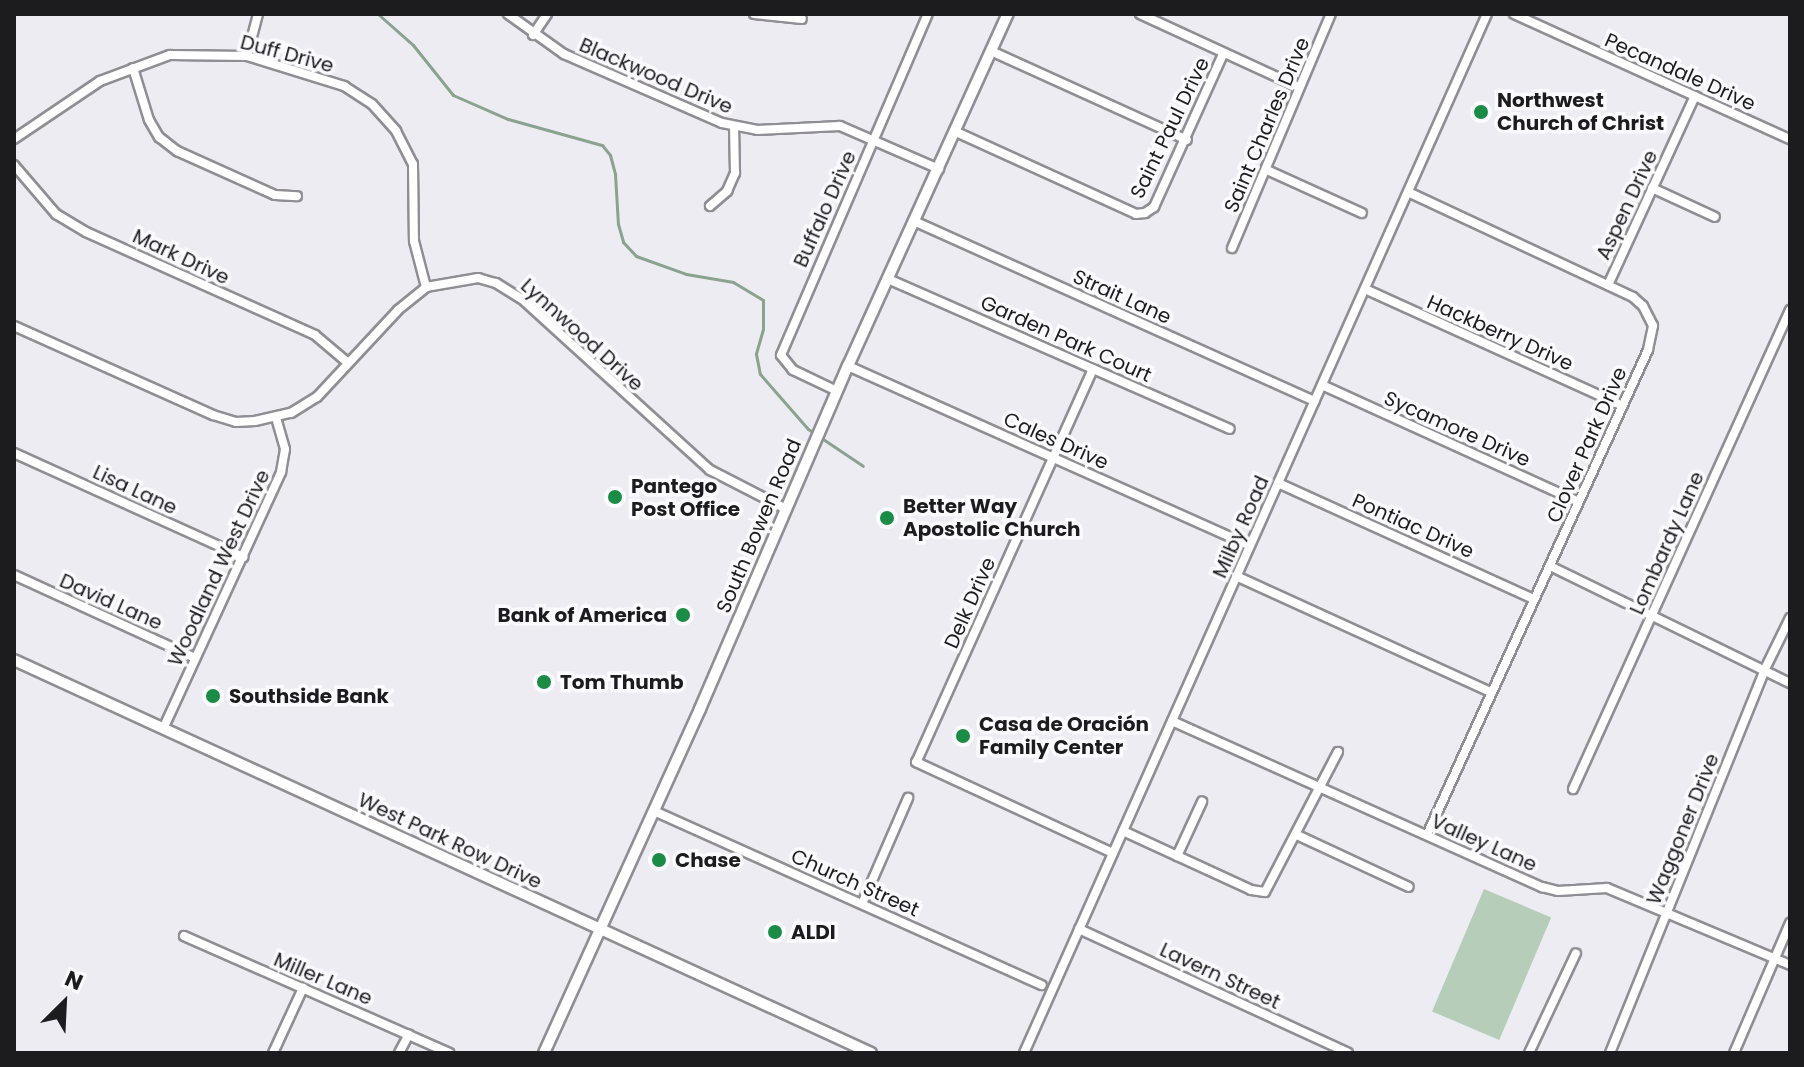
<!DOCTYPE html>
<html>
<head>
<meta charset="utf-8">
<style>
  body { margin:0 }
  #map { position:relative; width:1804px; height:1067px; overflow:hidden; background:#eeecf3; font-family:Poppins,sans-serif }
  div>[style] { position:absolute }
  [style*='--x'] { left:calc(var(--x)*1px); top:calc(var(--y)*1px); width:calc(var(--w)*1px); rotate:calc(var(--a)*1deg) }
  .green>* { inset:0; background:#b5cdb9; transform-origin:0 0 }
  .stream>* { height:3px; margin:-1.5px; padding:0 1.5px; transform-origin:1.5px; border-radius:1.5px; background:#89a38e }
  .roads { filter:drop-shadow(2px 0 #908e94) drop-shadow(-2px 0 #908e94) drop-shadow(0 2px #908e94) drop-shadow(0 -2px #908e94) }
  .minor>* { height:8px; margin:-4px; padding:0 4px; transform-origin:4px; border-radius:4px; background:#fff }
  .major>* { height:10px; margin:-5px; padding:0 5px; transform-origin:5px; border-radius:5px; background:#fff }
  .dots>* { width:22px; height:22px; translate:-50% -50%; box-sizing:border-box; border:4px solid #fbfaff; border-radius:50% }
  span { translate:-50% -50%; white-space:nowrap; text-align:center; line-height:1.15; -webkit-text-stroke:7px #fbfaff; paint-order:stroke }
  .street-label { font-size:20px; color:#1c1b1e }
  .poi-label { font-size:20px; color:#1c1b1e; font-weight:700 }
  .left { translate:0 -50%; text-align:left }
  .right { translate:-100% -50%; text-align:right }
  .frame { position:absolute; inset:0; border:16px solid #1c1b1e; pointer-events:none }
  .north { position:absolute; left:24px; top:963px; width:80px; height:80px; -webkit-text-stroke:6px #fbfaff; paint-order:stroke; rotate:24deg; font-size:22px; font-weight:700; line-height:32px; text-align:center; color:#1c1b1e }
  .north::after { content:''; display:block; margin:auto; width:28px; height:36px; background:#1c1b1e; clip-path:polygon(50% 0,100% 100%,50% 72%,0 100%) }
</style>
</head>
<body>
<div id="map">
  <div class="green">
    <i style="left:1484px;top:889px;width:73px;height:133px;rotate:23deg"></i>
  </div>
  <div class="stream">
    <i style="--x:378;--y:14;--w:47;--a:41.5"></i>
    <i style="--x:413;--y:45;--w:64;--a:51.3"></i>
    <i style="--x:453;--y:95;--w:60;--a:23.6"></i>
    <i style="--x:508;--y:119;--w:98;--a:15.5"></i>
    <i style="--x:602;--y:145;--w:13;--a:51"></i>
    <i style="--x:610;--y:155;--w:20;--a:75"></i>
    <i style="--x:615;--y:174;--w:50;--a:86.6"></i>
    <i style="--x:618;--y:224;--w:19;--a:74"></i>
    <i style="--x:623;--y:242;--w:19;--a:47"></i>
    <i style="--x:636;--y:256;--w:53;--a:19.8"></i>
    <i style="--x:686;--y:274;--w:48;--a:9.7"></i>
    <i style="--x:733;--y:282;--w:35;--a:31"></i>
    <i style="--x:763;--y:300;--w:29;--a:90"></i>
    <i style="--x:763;--y:329;--w:26;--a:106"></i>
    <i style="--x:756;--y:354;--w:20;--a:79"></i>
    <i style="--x:760;--y:374;--w:73;--a:48.9"></i>
    <i style="--x:808;--y:429;--w:66;--a:33.9"></i>
  </div>
  <div class="roads">
    <div class="minor">
      <i style="--x:508;--y:14;--w:69;--a:35.5"></i>
      <i style="--x:564;--y:54;--w:172;--a:23.6"></i>
      <i style="--x:722;--y:123;--w:36;--a:11"></i>
      <i style="--x:757;--y:130;--w:83;--a:-2.8"></i>
      <i style="--x:840;--y:126;--w:108;--a:23.5"></i>
      <i style="--x:754;--y:14;--w:48;--a:5.9"></i>
      <i style="--x:1140;--y:14;--w:175;--a:24.7"></i>
      <i style="--x:1514;--y:14;--w:303;--a:24.4"></i>
      <i style="--x:533;--y:35;--w:25;--a:-56"></i>
      <i style="--x:991;--y:51;--w:215;--a:24.4"></i>
      <i style="--x:247;--y:56;--w:43;--a:-75.3"></i>
      <i style="--x:133;--y:68;--w:54;--a:72.9"></i>
      <i style="--x:149;--y:120;--w:20;--a:60"></i>
      <i style="--x:159;--y:137;--w:23;--a:38"></i>
      <i style="--x:177;--y:151;--w:107;--a:24.2"></i>
      <i style="--x:275;--y:195;--w:22;--a:3"></i>
      <i style="--x:954;--y:131;--w:200;--a:24.5"></i>
      <i style="--x:1136;--y:214;--w:9;--a:-6"></i>
      <i style="--x:1145;--y:213;--w:11;--a:-34"></i>
      <i style="--x:1154;--y:207;--w:168;--a:-65.7"></i>
      <i style="--x:14;--y:139;--w:104;--a:-34"></i>
      <i style="--x:100;--y:81;--w:75;--a:-20.4"></i>
      <i style="--x:170;--y:55;--w:77;--a:0.7"></i>
      <i style="--x:247;--y:56;--w:102;--a:17.2"></i>
      <i style="--x:344;--y:86;--w:33;--a:33"></i>
      <i style="--x:372;--y:104;--w:36;--a:48"></i>
      <i style="--x:396;--y:131;--w:37;--a:63"></i>
      <i style="--x:413;--y:164;--w:77;--a:89.3"></i>
      <i style="--x:414;--y:241;--w:48;--a:75.4"></i>
      <i style="--x:14;--y:165;--w:65;--a:49.4"></i>
      <i style="--x:56;--y:214;--w:35;--a:31"></i>
      <i style="--x:86;--y:232;--w:251;--a:24.2"></i>
      <i style="--x:315;--y:335;--w:42;--a:40.2"></i>
      <i style="--x:1267;--y:170;--w:104;--a:24.4"></i>
      <i style="--x:1652;--y:188;--w:69;--a:24.7"></i>
      <i style="--x:1408;--y:192;--w:248;--a:25"></i>
      <i style="--x:1633;--y:297;--w:13;--a:42"></i>
      <i style="--x:1643;--y:306;--w:22;--a:63"></i>
      <i style="--x:1653;--y:326;--w:25;--a:102"></i>
      <i style="--x:1648;--y:350;--w:533;--a:114.5"></i>
      <i style="--x:710;--y:206;--w:23;--a:-41"></i>
      <i style="--x:727;--y:191;--w:20;--a:-66"></i>
      <i style="--x:735;--y:173;--w:46;--a:-91.2"></i>
      <i style="--x:916;--y:222;--w:437;--a:24.2"></i>
      <i style="--x:1232;--y:248;--w:254;--a:-67.1"></i>
      <i style="--x:888;--y:279;--w:373;--a:23.7"></i>
      <i style="--x:1608;--y:285;--w:208;--a:-65.3"></i>
      <i style="--x:1365;--y:289;--w:283;--a:24.4"></i>
      <i style="--x:14;--y:326;--w:218;--a:24.1"></i>
      <i style="--x:213;--y:415;--w:24;--a:17"></i>
      <i style="--x:236;--y:422;--w:19;--a:-3"></i>
      <i style="--x:255;--y:421;--w:37;--a:-13"></i>
      <i style="--x:291;--y:413;--w:31;--a:-32"></i>
      <i style="--x:317;--y:397;--w:119;--a:-47"></i>
      <i style="--x:398;--y:310;--w:36;--a:-39"></i>
      <i style="--x:426;--y:287;--w:53;--a:-9.8"></i>
      <i style="--x:478;--y:278;--w:19;--a:16"></i>
      <i style="--x:496;--y:283;--w:31;--a:32"></i>
      <i style="--x:522;--y:299;--w:254;--a:42.3"></i>
      <i style="--x:710;--y:470;--w:85;--a:27.2"></i>
      <i style="--x:848;--y:366;--w:440;--a:24.1"></i>
      <i style="--x:1093;--y:369;--w:431;--a:114.2"></i>
      <i style="--x:916;--y:762;--w:217;--a:24.8"></i>
      <i style="--x:1322;--y:385;--w:282;--a:24.5"></i>
      <i style="--x:837;--y:391;--w:49;--a:-154.5"></i>
      <i style="--x:793;--y:370;--w:19;--a:-129"></i>
      <i style="--x:781;--y:355;--w:371;--a:-66.7"></i>
      <i style="--x:14;--y:453;--w:252;--a:24.4"></i>
      <i style="--x:1278;--y:483;--w:281;--a:24.4"></i>
      <i style="--x:1550;--y:566;--w:267;--a:26"></i>
      <i style="--x:14;--y:575;--w:199;--a:24.6"></i>
      <i style="--x:1236;--y:576;--w:280;--a:24.5"></i>
      <i style="--x:1172;--y:721;--w:406;--a:24.2"></i>
      <i style="--x:1542;--y:887;--w:16;--a:14"></i>
      <i style="--x:1558;--y:891;--w:49;--a:-3.5"></i>
      <i style="--x:1607;--y:888;--w:199;--a:22.8"></i>
      <i style="--x:163;--y:729;--w:283;--a:-65.3"></i>
      <i style="--x:281;--y:472;--w:23;--a:-80"></i>
      <i style="--x:285;--y:449;--w:32;--a:-106"></i>
      <i style="--x:1573;--y:789;--w:526;--a:-65.63"></i>
      <i style="--x:654;--y:811;--w:425;--a:24.2"></i>
      <i style="--x:1123;--y:831;--w:141;--a:24.7"></i>
      <i style="--x:1251;--y:890;--w:14;--a:8"></i>
      <i style="--x:1265;--y:892;--w:158;--a:-62.5"></i>
      <i style="--x:1297;--y:835;--w:123;--a:24.9"></i>
      <i style="--x:1177;--y:856;--w:60;--a:-65.2"></i>
      <i style="--x:862;--y:904;--w:116;--a:-66.5"></i>
      <i style="--x:1079;--y:929;--w:296;--a:24.7"></i>
      <i style="--x:184;--y:936;--w:290;--a:23.8"></i>
      <i style="--x:273;--y:1053;--w:72;--a:-65.2"></i>
      <i style="--x:399;--y:1053;--w:21;--a:-62"></i>
      <i style="--x:1024;--y:1053;--w:1137;--a:-65.98"></i>
      <i style="--x:1529;--y:1053;--w:110;--a:-64.8"></i>
      <i style="--x:1610;--y:1053;--w:412;--a:-68"></i>
      <i style="--x:1764;--y:671;--w:59;--a:-63.9"></i>
      <i style="--x:1734;--y:1053;--w:142;--a:-66.7"></i>
    </div>
    <div class="major">
      <i style="--x:14;--y:660;--w:943;--a:24.64"></i>
      <i style="--x:544;--y:1053;--w:378;--a:-65.6"></i>
      <i style="--x:700;--y:709;--w:374;--a:-66.7"></i>
      <i style="--x:848;--y:366;--w:387;--a:-65.6"></i>
    </div>
  </div>
  <div class="dots">
    <i style="left:1481px;top:112px;background:#1a8c45"></i>
    <i style="left:615px;top:497px;background:#1a8c45"></i>
    <i style="left:887px;top:518px;background:#1a8c45"></i>
    <i style="left:683px;top:615px;background:#1a8c45"></i>
    <i style="left:544px;top:682px;background:#1a8c45"></i>
    <i style="left:213px;top:696px;background:#1a8c45"></i>
    <i style="left:963px;top:736px;background:#1a8c45"></i>
    <i style="left:659px;top:860px;background:#1a8c45"></i>
    <i style="left:775px;top:932px;background:#1a8c45"></i>
  </div>
  <div class="street-label">
    <span style="left:287px;top:54px;rotate:15deg">Duff Drive</span>
    <span style="left:1680px;top:72px;rotate:24deg">Pecandale Drive</span>
    <span style="left:656px;top:76px;rotate:23deg">Blackwood Drive</span>
    <span style="left:1267px;top:125px;rotate:-67deg">Saint Charles Drive</span>
    <span style="left:1170px;top:128px;rotate:-64deg">Saint Paul Drive</span>
    <span style="left:1627px;top:205px;rotate:-65deg">Aspen Drive</span>
    <span style="left:825px;top:209px;rotate:-66deg">Buffalo Drive</span>
    <span style="left:181px;top:257px;rotate:25deg">Mark Drive</span>
    <span style="left:1122px;top:297px;rotate:24deg">Strait Lane</span>
    <span style="left:1500px;top:333px;rotate:24deg">Hackberry Drive</span>
    <span style="left:582px;top:335px;rotate:42deg">Lynnwood Drive</span>
    <span style="left:1066px;top:339px;rotate:24deg">Garden Park Court</span>
    <span style="left:1457px;top:429px;rotate:24deg">Sycamore Drive</span>
    <span style="left:1056px;top:441px;rotate:24deg">Cales Drive</span>
    <span style="left:1587px;top:445px;rotate:-66deg">Clover Park Drive</span>
    <span style="left:135px;top:490px;rotate:25deg">Lisa Lane</span>
    <span style="left:759px;top:526px;rotate:-67deg">South Bowen Road</span>
    <span style="left:1413px;top:526px;rotate:24deg">Pontiac Drive</span>
    <span style="left:1241px;top:527px;rotate:-66deg">Milby Road</span>
    <span style="left:1667px;top:543px;rotate:-66deg">Lombardy Lane</span>
    <span style="left:219px;top:568px;rotate:-65deg">Woodland West Drive</span>
    <span style="left:111px;top:602px;rotate:24deg">David Lane</span>
    <span style="left:970px;top:603px;rotate:-66deg">Delk Drive</span>
    <span style="left:1683px;top:829px;rotate:-68deg">Waggoner Drive</span>
    <span style="left:450px;top:841px;rotate:25deg">West Park Row Drive</span>
    <span style="left:1484px;top:843px;rotate:24deg">Valley Lane</span>
    <span style="left:855px;top:883px;rotate:24deg">Church Street</span>
    <span style="left:1220px;top:976px;rotate:25deg">Lavern Street</span>
    <span style="left:323px;top:979px;rotate:23deg">Miller Lane</span>
  </div>
  <div class="poi-label">
    <span class="left" style="left:1497px;top:112px">Northwest<br>Church of Christ</span>
    <span class="left" style="left:631px;top:498px">Pantego<br>Post Office</span>
    <span class="left" style="left:903px;top:518px">Better Way<br>Apostolic Church</span>
    <span class="right" style="left:667px;top:615px">Bank of America</span>
    <span class="left" style="left:560px;top:682px">Tom Thumb</span>
    <span class="left" style="left:229px;top:696px">Southside Bank</span>
    <span class="left" style="left:979px;top:736px">Casa de Oración<br>Family Center</span>
    <span class="left" style="left:675px;top:860px">Chase</span>
    <span class="left" style="left:791px;top:932px">ALDI</span>
  </div>
  <div class="frame"></div>
  <div class="north">N</div>
</div>
</body>
</html>
